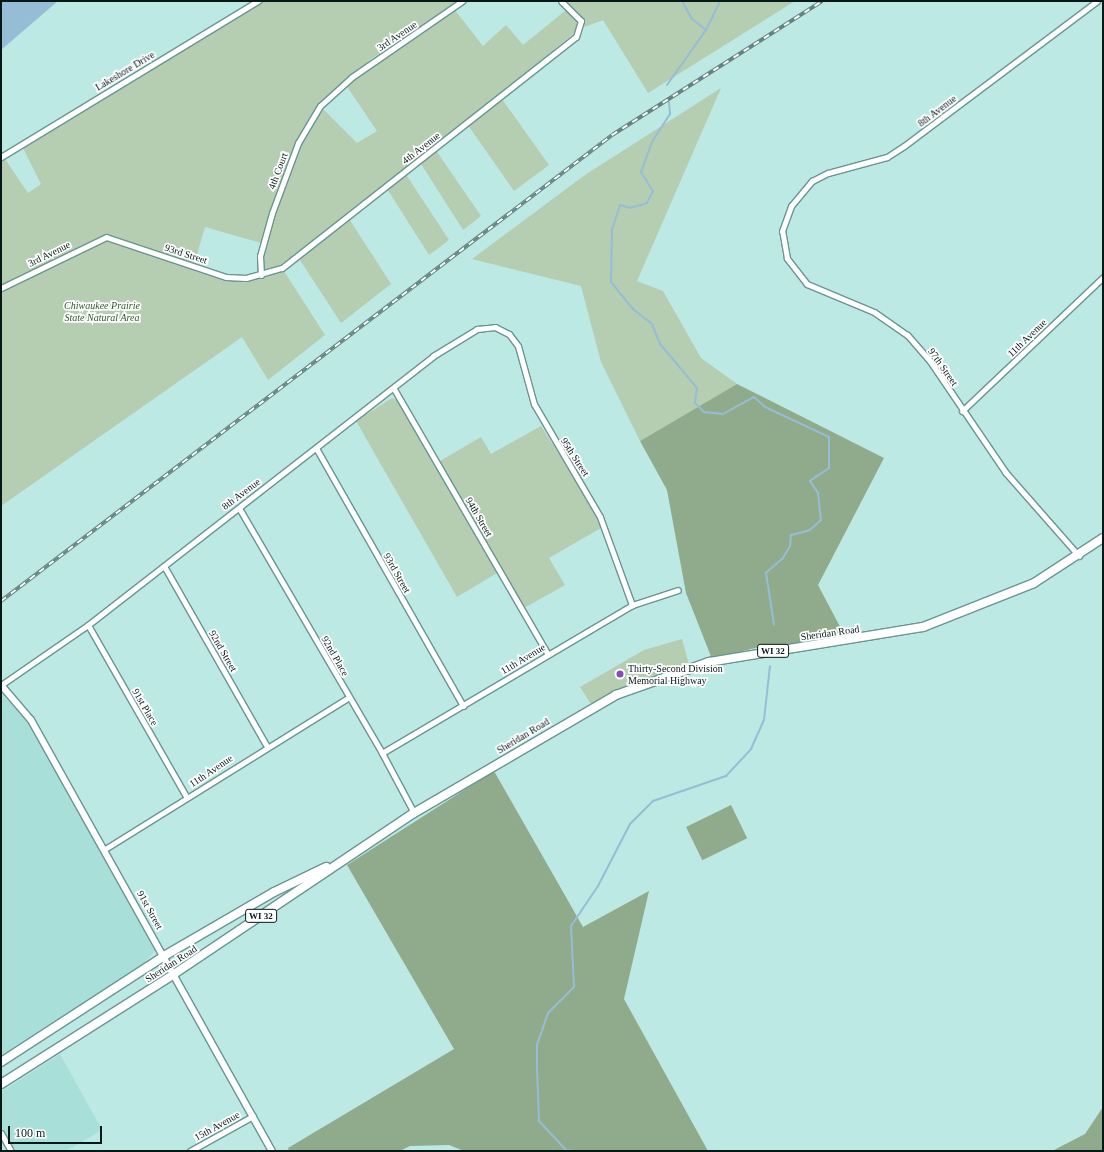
<!DOCTYPE html>
<html>
<head>
<meta charset="utf-8">
<style>
  body { margin:0 }
  #map { position:relative; width:1104px; height:1152px; overflow:hidden; background:#bce9e4; font-family:Georgia,serif }
  div>[style] { position:absolute }
  [style*='--x'] { left:calc(var(--x)*1px); top:calc(var(--y)*1px); width:calc(var(--w)*1px); rotate:calc(var(--a)*1deg) }
  .built>* { inset:0; background:#a9dfd9 }
  .green>* { inset:0; background:#b5cdb1 }
  .forest>* { inset:0; background:#90ab8b; transform-origin:0 0 }
  .water>* { inset:0; background:#96bdd6 }
  .stream>* { height:2px; margin:-1px; padding:0 1px; transform-origin:1px; border-radius:1px; background:#96bdd6 }
  .roads { filter:drop-shadow(1px 0 #6a9591) drop-shadow(-1px 0 #6a9591) drop-shadow(0 1px #6a9591) drop-shadow(0 -1px #6a9591) }
  .minor>* { height:5px; margin:-2.5px; padding:0 2.5px; transform-origin:2.5px; border-radius:2.5px; background:#fff }
  .tertiary>* { height:6px; margin:-3px; padding:0 3px; transform-origin:3px; border-radius:3px; background:#fff }
  .primary>* { height:8px; margin:-4px; padding:0 4px; transform-origin:4px; border-radius:4px; background:#fff }
  .rail>* { height:3.5px; margin-top:-1.75px; transform-origin:0; background:repeating-linear-gradient(90deg,#fff 0 6px,#658481 0 12px); box-sizing:border-box; border-block:1px solid #658481 }
  .dots>* { width:11px; height:11px; translate:-50% -50%; box-sizing:border-box; border:2px solid #fff; border-radius:50% }
  span { translate:-50% -50%; white-space:nowrap; text-align:center; line-height:1.15; -webkit-text-stroke:3.5px #fff; paint-order:stroke }
  .shield-label span { padding:1px 3px; background:#fff; border:1px solid; border-radius:3px; -webkit-text-stroke-width:0 }
  .shield-label { font-size:9px; color:#071817; font-weight:700 }
  .street-label { font-size:10px; color:#071817 }
  .park-label { font-size:10px; color:#2e5629; font-style:italic }
  .poi-label { font-size:10px; color:#071817 }
  .left { translate:0 -50%; text-align:left }
  .frame { position:absolute; inset:0; border:2px solid #071817; pointer-events:none }
  .scale { position:absolute; left:8px; top:1126px; width:94px; height:18px; box-sizing:border-box; border:2px solid #071817; border-top:0; padding-left:5px; font-size:12px; line-height:14px; white-space:nowrap; color:#071817; -webkit-text-stroke:3px #fff; paint-order:stroke }
</style>
</head>
<body>
<div id="map">
  <div class="built">
    <i style="clip-path:polygon(1px 693px,28px 723px,47px 753px,155px 951px,143px 964px,1px 1055px)"></i>
    <i style="clip-path:polygon(60px 1054px,102px 1130px,66px 1151px,16px 1151px,1px 1126px,1px 1092px)"></i>
  </div>
  <div class="green">
    <i style="clip-path:polygon(evenodd,264px 1px,462px 1px,371px 59px,320px 106px,357px 143px,377px 131px,346px 85px,454px 9px,483px 46px,506px 25px,523px 45px,571px 6px,565px 1px,795px 1px,648px 93px,603px 20px,579px 29px,499px 95px,549px 165px,514px 191px,465px 121px,433px 146px,481px 216px,463px 230px,418px 159px,403px 170px,449px 240px,429px 255px,384px 184px,346px 214px,391px 284px,341px 323px,296px 254px,280px 265px,325px 335px,268px 380px,242px 337px,1px 506px,1px 161px,5px 159px,28px 193px,41px 184px,23px 148px,264px 1px,205px 227px,265px 244px,262px 257px,267px 277px,236px 281px,193px 268px,205px 227px)"></i>
    <i style="clip-path:polygon(721px 88px,637px 281px,663px 291px,701px 358px,737px 384px,640px 441px,601px 362px,581px 286px,472px 259px,585px 175px)"></i>
    <i style="clip-path:polygon(392px 398px,398px 400px,435px 464px,481px 437px,491px 454px,541px 426px,584px 493px,601px 528px,549px 558px,565px 585px,524px 608px,502px 570px,457px 597px,356px 421px)"></i>
    <i style="clip-path:polygon(682px 639px,689px 665px,591px 704px,580px 687px,644px 650px)"></i>
  </div>
  <div class="forest">
    <i style="clip-path:polygon(737px 384px,884px 458px,818px 585px,846px 638px,755px 648px,712px 659px,686px 593px,667px 490px,640px 441px)"></i>
    <i style="clip-path:polygon(494px 771px,583px 927px,649px 891px,624px 999px,708px 1151px,464px 1151px,449px 1145px,410px 1146px,400px 1151px,289px 1151px,288px 1148px,454px 1049px,347px 865px)"></i>
    <i style="left:731px;top:805px;width:37px;height:50px;rotate:64deg"></i>
    <i style="clip-path:polygon(1103px 1107px,1103px 1151px,1052px 1151px,1085px 1134px)"></i>
  </div>
  <div class="water">
    <i style="clip-path:polygon(1px 1px,58px 1px,1px 50px)"></i>
  </div>
  <div class="stream">
    <i style="--x:682;--y:1;--w:21;--a:61"></i>
    <i style="--x:692;--y:19;--w:18;--a:38"></i>
    <i style="--x:667;--y:85;--w:67;--a:-54.7"></i>
    <i style="--x:706;--y:30;--w:32;--a:-64"></i>
    <i style="--x:669;--y:102;--w:12;--a:85"></i>
    <i style="--x:670;--y:114;--w:33;--a:123"></i>
    <i style="--x:652;--y:142;--w:32;--a:110"></i>
    <i style="--x:641;--y:172;--w:22;--a:58"></i>
    <i style="--x:653;--y:191;--w:13;--a:117"></i>
    <i style="--x:647;--y:203;--w:18;--a:164"></i>
    <i style="--x:630;--y:208;--w:10;--a:-163"></i>
    <i style="--x:620;--y:205;--w:25;--a:108"></i>
    <i style="--x:612;--y:229;--w:53;--a:91.1"></i>
    <i style="--x:611;--y:282;--w:35;--a:51"></i>
    <i style="--x:633;--y:309;--w:24;--a:38"></i>
    <i style="--x:652;--y:324;--w:22;--a:68"></i>
    <i style="--x:660;--y:344;--w:57;--a:49.9"></i>
    <i style="--x:697;--y:388;--w:15;--a:98"></i>
    <i style="--x:695;--y:403;--w:13;--a:45"></i>
    <i style="--x:704;--y:412;--w:19;--a:6"></i>
    <i style="--x:723;--y:414;--w:35;--a:-29"></i>
    <i style="--x:754;--y:397;--w:15;--a:42"></i>
    <i style="--x:765;--y:407;--w:71;--a:25.1"></i>
    <i style="--x:829;--y:437;--w:31;--a:90"></i>
    <i style="--x:829;--y:468;--w:23;--a:146"></i>
    <i style="--x:810;--y:481;--w:14;--a:56"></i>
    <i style="--x:818;--y:493;--w:27;--a:84"></i>
    <i style="--x:821;--y:520;--w:15;--a:138"></i>
    <i style="--x:810;--y:530;--w:20;--a:165"></i>
    <i style="--x:791;--y:535;--w:11;--a:95"></i>
    <i style="--x:790;--y:546;--w:14;--a:120"></i>
    <i style="--x:783;--y:558;--w:23;--a:139"></i>
    <i style="--x:766;--y:573;--w:52;--a:81.1"></i>
    <i style="--x:574;--y:1151;--w:8;--a:-173"></i>
    <i style="--x:566;--y:1150;--w:40;--a:-133"></i>
    <i style="--x:539;--y:1121;--w:54;--a:-92.1"></i>
    <i style="--x:537;--y:1067;--w:22;--a:-90"></i>
    <i style="--x:537;--y:1045;--w:34;--a:-71"></i>
    <i style="--x:548;--y:1013;--w:37;--a:-45"></i>
    <i style="--x:574;--y:987;--w:61;--a:-92.8"></i>
    <i style="--x:571;--y:926;--w:48;--a:-56"></i>
    <i style="--x:598;--y:886;--w:70;--a:-62.7"></i>
    <i style="--x:630;--y:824;--w:33;--a:-45"></i>
    <i style="--x:653;--y:801;--w:77;--a:-18.9"></i>
    <i style="--x:726;--y:776;--w:37;--a:-47"></i>
    <i style="--x:751;--y:749;--w:32;--a:-66"></i>
    <i style="--x:764;--y:720;--w:54;--a:-83.7"></i>
    <i style="--x:597;--y:1151;--w:5;--a:0"></i>
  </div>
  <div class="roads">
    <div class="minor">
      <i style="--x:1;--y:157;--w:301;--a:-31.3"></i>
      <i style="--x:261;--y:275;--w:19;--a:-93"></i>
      <i style="--x:260;--y:256;--w:45;--a:-74.4"></i>
      <i style="--x:272;--y:213;--w:75;--a:-69.6"></i>
      <i style="--x:298;--y:143;--w:43;--a:-59.3"></i>
      <i style="--x:320;--y:106;--w:43;--a:-42.2"></i>
      <i style="--x:352;--y:77;--w:134;--a:-34.6"></i>
      <i style="--x:1;--y:288;--w:117;--a:-25.9"></i>
      <i style="--x:106;--y:237;--w:126;--a:18.4"></i>
      <i style="--x:226;--y:277;--w:20;--a:3"></i>
      <i style="--x:246;--y:278;--w:37;--a:-16"></i>
      <i style="--x:282;--y:268;--w:374;--a:-38.2"></i>
      <i style="--x:576;--y:37;--w:17;--a:-73"></i>
      <i style="--x:581;--y:21;--w:28;--a:-135"></i>
      <i style="--x:394;--y:389;--w:307;--a:59.9"></i>
      <i style="--x:962;--y:411;--w:195;--a:-43.5"></i>
      <i style="--x:316;--y:448;--w:297;--a:60.3"></i>
      <i style="--x:239;--y:508;--w:284;--a:59.7"></i>
      <i style="--x:382;--y:753;--w:68;--a:61.9"></i>
      <i style="--x:1079;--y:556;--w:111;--a:-131.3"></i>
      <i style="--x:1006;--y:473;--w:135;--a:-124.2"></i>
      <i style="--x:930;--y:361;--w:35;--a:-131"></i>
      <i style="--x:907;--y:335;--w:40;--a:-145.1"></i>
      <i style="--x:874;--y:312;--w:73;--a:-157.3"></i>
      <i style="--x:807;--y:284;--w:33;--a:-128"></i>
      <i style="--x:787;--y:258;--w:27;--a:-100"></i>
      <i style="--x:782;--y:231;--w:27;--a:-70"></i>
      <i style="--x:791;--y:206;--w:33;--a:-50"></i>
      <i style="--x:812;--y:181;--w:18;--a:-27"></i>
      <i style="--x:828;--y:173;--w:61;--a:-15.2"></i>
      <i style="--x:887;--y:157;--w:20;--a:-33"></i>
      <i style="--x:904;--y:146;--w:241;--a:-36.9"></i>
      <i style="--x:164;--y:566;--w:206;--a:60.3"></i>
      <i style="--x:88;--y:625;--w:199;--a:60.2"></i>
      <i style="--x:1;--y:685;--w:106;--a:-34.6"></i>
      <i style="--x:88;--y:625;--w:437;--a:-37.9"></i>
      <i style="--x:433;--y:356;--w:52;--a:-31.5"></i>
      <i style="--x:477;--y:329;--w:18;--a:-6"></i>
      <i style="--x:495;--y:327;--w:16;--a:27"></i>
      <i style="--x:509;--y:334;--w:15;--a:53"></i>
      <i style="--x:518;--y:346;--w:60;--a:74.6"></i>
      <i style="--x:534;--y:404;--w:131;--a:59.7"></i>
      <i style="--x:600;--y:517;--w:94;--a:70"></i>
      <i style="--x:382;--y:753;--w:291;--a:-30.6"></i>
      <i style="--x:632;--y:605;--w:48;--a:-18.1"></i>
      <i style="--x:105;--y:849;--w:287;--a:-31.9"></i>
      <i style="--x:1;--y:1133;--w:21;--a:61"></i>
      <i style="--x:190;--y:1151;--w:72;--a:-29.1"></i>
    </div>
    <div class="tertiary">
      <i style="--x:1;--y:685;--w:46;--a:49.4"></i>
      <i style="--x:31;--y:720;--w:494;--a:60.8"></i>
    </div>
    <div class="primary">
      <i style="--x:1;--y:1062;--w:194;--a:-33"></i>
      <i style="--x:164;--y:956;--w:127;--a:-30.2"></i>
      <i style="--x:274;--y:892;--w:58;--a:-25.7"></i>
      <i style="--x:1;--y:1084;--w:205;--a:-32.4"></i>
      <i style="--x:174;--y:974;--w:289;--a:-33.9"></i>
      <i style="--x:414;--y:813;--w:234;--a:-30.3"></i>
      <i style="--x:616;--y:695;--w:99;--a:-19.5"></i>
      <i style="--x:709;--y:662;--w:217;--a:-9.3"></i>
      <i style="--x:923;--y:627;--w:119;--a:-21.6"></i>
      <i style="--x:1034;--y:583;--w:82;--a:-33.1"></i>
    </div>
  </div>
  <div class="rail">
    <i style="--x:1;--y:601;--w:768;--a:-37.33"></i>
    <i style="--x:612;--y:135;--w:249;--a:-32.5"></i>
  </div>
  <div class="dots">
    <i style="left:620px;top:674px;background:#8a4bc0"></i>
  </div>
  <div class="shield-label">
    <span style="left:773px;top:651px">WI 32</span>
    <span style="left:261px;top:916px">WI 32</span>
  </div>
  <div class="street-label">
    <span style="left:397px;top:36px;rotate:-34deg">3rd Avenue</span>
    <span style="left:125px;top:71px;rotate:-31deg">Lakeshore Drive</span>
    <span style="left:937px;top:111px;rotate:-37deg">8th Avenue</span>
    <span style="left:421px;top:148px;rotate:-38deg">4th Avenue</span>
    <span style="left:278px;top:171px;rotate:-69deg">4th Court</span>
    <span style="left:49px;top:254px;rotate:-26deg">3rd Avenue</span>
    <span style="left:186px;top:254px;rotate:18deg">93rd Street</span>
    <span style="left:1027px;top:338px;rotate:-44deg">11th Avenue</span>
    <span style="left:943px;top:367px;rotate:55deg">97th Street</span>
    <span style="left:575px;top:457px;rotate:57deg">95th Street</span>
    <span style="left:241px;top:494px;rotate:-37deg">8th Avenue</span>
    <span style="left:479px;top:517px;rotate:60deg">94th Street</span>
    <span style="left:397px;top:573px;rotate:60deg">93rd Street</span>
    <span style="left:830px;top:633px;rotate:-8deg">Sheridan Road</span>
    <span style="left:223px;top:651px;rotate:60deg">92nd Street</span>
    <span style="left:335px;top:656px;rotate:60deg">92nd Place</span>
    <span style="left:523px;top:659px;rotate:-31deg">11th Avenue</span>
    <span style="left:145px;top:707px;rotate:60deg">91st Place</span>
    <span style="left:523px;top:736px;rotate:-31deg">Sheridan Road</span>
    <span style="left:211px;top:771px;rotate:-34deg">11th Avenue</span>
    <span style="left:150px;top:910px;rotate:61deg">91st Street</span>
    <span style="left:171px;top:964px;rotate:-33deg">Sheridan Road</span>
    <span style="left:217px;top:1126px;rotate:-29deg">15th Avenue</span>
  </div>
  <div class="park-label">
    <span style="left:102px;top:311px">Chiwaukee Prairie<br>State Natural Area</span>
  </div>
  <div class="poi-label">
    <span class="left" style="left:628px;top:674px">Thirty-Second Division<br>Memorial Highway</span>
  </div>
  <div class="frame"></div>
  <div class="scale">100 m</div>
</div>
</body>
</html>
